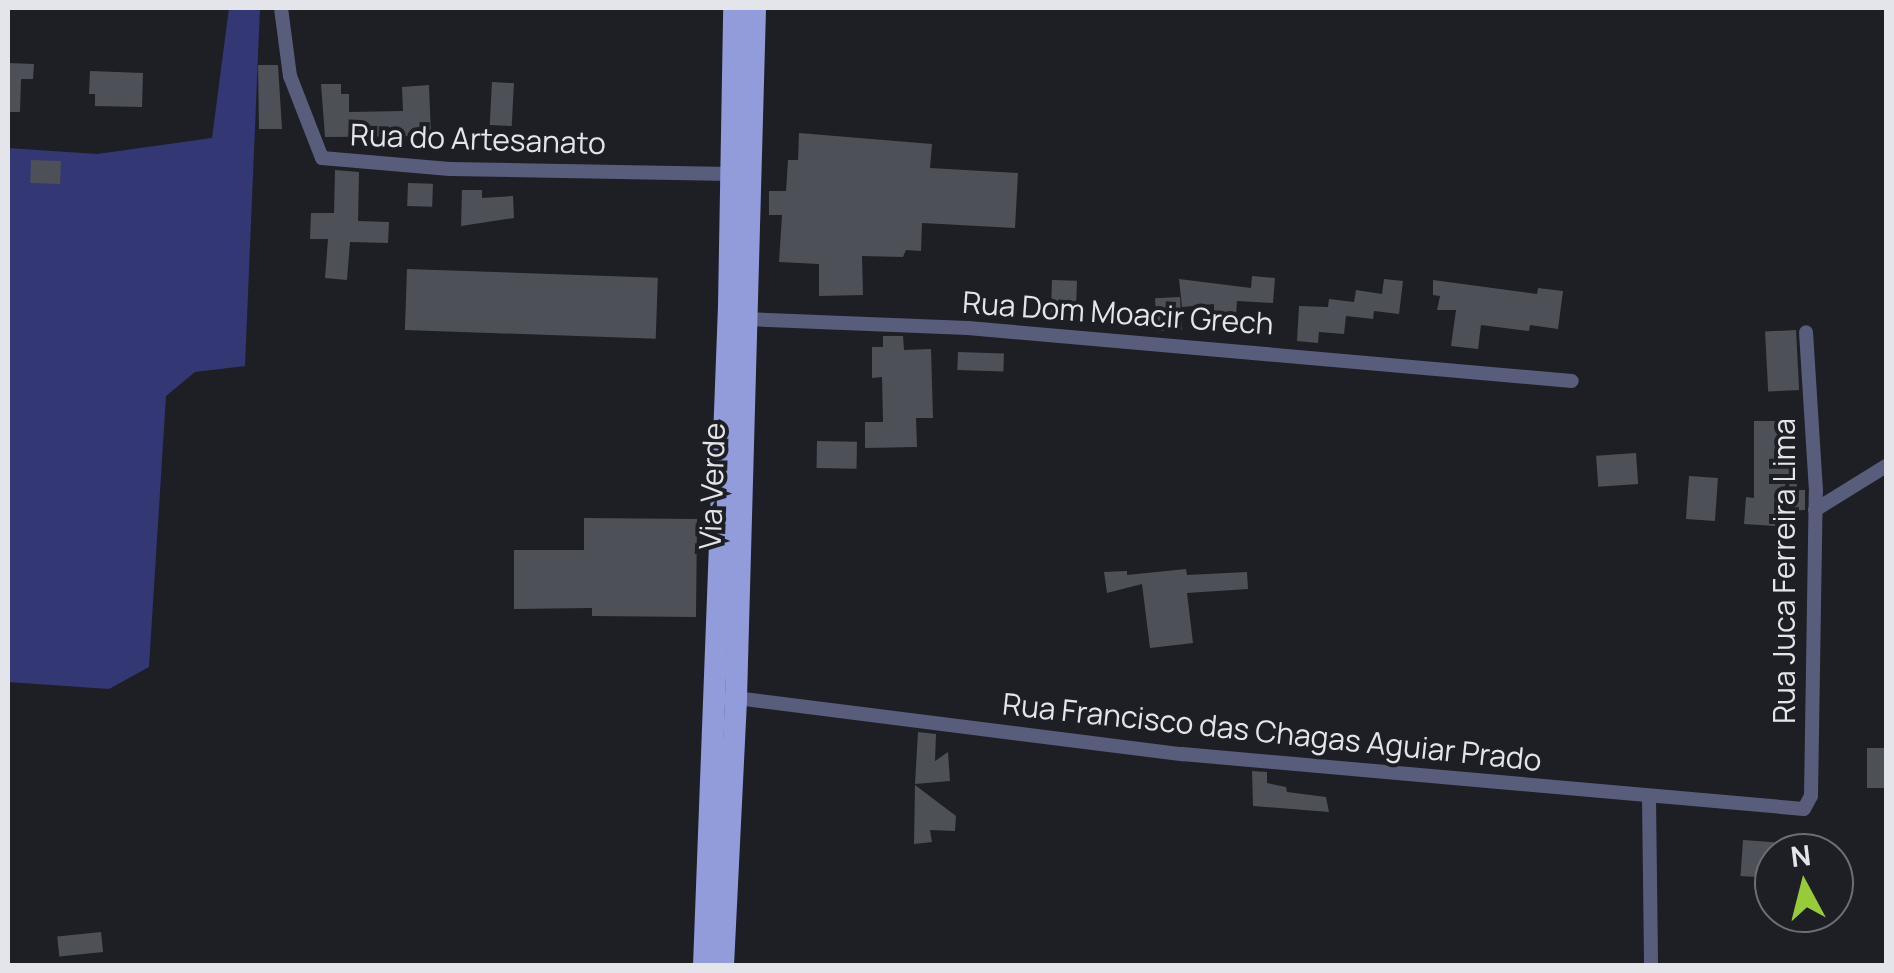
<!DOCTYPE html>
<html>
<head>
<meta charset="utf-8">
<style>
  body { margin:0 }
  #map { position:relative; width:1894px; height:973px; overflow:hidden; background:#1d1f25; font-family:Manrope,sans-serif }
  div>[style] { position:absolute }
  [style*='--x'] { left:calc(var(--x)*1px); top:calc(var(--y)*1px); width:calc(var(--w)*1px); rotate:calc(var(--a)*1deg) }
  .green>* { inset:0; background:#333774 }
  .building>* { inset:0; background:#4e5057; transform-origin:0 0 }
  .minor>* { height:14px; margin:-7px; padding:0 7px; transform-origin:7px; border-radius:7px; background:#585d7c }
  .primary>* { height:22px; margin:-11px; padding:0 11px; transform-origin:11px; border-radius:11px; background:#929cdb }
  span { translate:-50% -50%; white-space:nowrap; text-align:center; line-height:1.15; -webkit-text-stroke:8px #1d1f25; paint-order:stroke }
  .street-label { font-size:30px; color:#e4e5ea }
  .frame { position:absolute; inset:0; border:10px solid #e4e5ea; pointer-events:none }
  .north { position:absolute; left:1754px; top:833px; width:100px; height:100px; box-sizing:border-box; background:#1d1f25; border:2px solid #6d6e74; border-radius:50%; rotate:353deg; font-size:28px; font-weight:700; line-height:40px; text-align:center; color:#e4e5ea }
  .north::after { content:''; display:block; margin:auto; width:35px; height:45px; background:#97cc38; clip-path:polygon(50% 0,100% 100%,50% 72%,0 100%) }
</style>
</head>
<body>
<div id="map">
  <div class="green">
    <i style="clip-path:polygon(229px 8px,260px 8px,245px 366px,195px 372px,166px 396px,149px 667px,109px 689px,8px 682px,8px 148px,97px 154px,212px 138px)"></i>
  </div>
  <div class="building">
    <i style="clip-path:polygon(8px 63px,34px 64px,33px 79px,21px 79px,20px 112px,8px 112px)"></i>
    <i style="clip-path:polygon(258px 65px,278px 65px,282px 129px,259px 129px)"></i>
    <i style="clip-path:polygon(90px 71px,143px 73px,142px 107px,95px 106px,95px 94px,89px 94px)"></i>
    <i style="left:492px;top:82px;width:22px;height:43px;rotate:3deg"></i>
    <i style="clip-path:polygon(321px 84px,341px 84px,341px 94px,349px 94px,349px 112px,403px 111px,402px 87px,429px 85px,431px 136px,325px 137px)"></i>
    <i style="clip-path:polygon(799px 133px,932px 144px,930px 168px,1018px 173px,1015px 228px,922px 223px,921px 251px,906px 250px,903px 257px,862px 256px,863px 295px,819px 296px,819px 264px,779px 262px,782px 215px,769px 215px,769px 191px,786px 191px,788px 160px,798px 160px)"></i>
    <i style="left:31px;top:160px;width:30px;height:23px;rotate:2deg"></i>
    <i style="clip-path:polygon(335px 170px,359px 172px,358px 221px,389px 222px,388px 243px,350px 242px,347px 280px,325px 278px,328px 239px,310px 239px,311px 213px,334px 213px)"></i>
    <i style="left:408px;top:183px;width:25px;height:23px;rotate:2deg"></i>
    <i style="clip-path:polygon(462px 190px,482px 190px,482px 198px,513px 196px,514px 218px,461px 226px)"></i>
    <i style="left:407px;top:269px;width:251px;height:61px;rotate:2deg"></i>
    <i style="clip-path:polygon(1252px 276px,1275px 278px,1273px 303px,1237px 301px,1236px 315px,1214px 313px,1214px 304px,1182px 307px,1179px 279px,1251px 288px)"></i>
    <i style="clip-path:polygon(1384px 279px,1403px 281px,1399px 314px,1374px 311px,1373px 319px,1346px 316px,1344px 334px,1319px 332px,1318px 343px,1297px 341px,1299px 306px,1328px 307px,1329px 299px,1354px 302px,1356px 290px,1382px 294px)"></i>
    <i style="left:1052px;top:280px;width:25px;height:39px;rotate:2deg"></i>
    <i style="clip-path:polygon(1433px 280px,1537px 294px,1538px 288px,1563px 291px,1558px 329px,1530px 325px,1529px 331px,1481px 325px,1478px 349px,1451px 346px,1456px 310px,1437px 310px,1440px 296px,1433px 295px)"></i>
    <i style="left:1180px;top:297px;width:33px;height:25px;rotate:87deg"></i>
    <i style="left:1796px;top:330px;width:60px;height:31px;rotate:87deg"></i>
    <i style="clip-path:polygon(883px 336px,903px 336px,904px 350px,931px 349px,933px 418px,916px 418px,917px 447px,865px 448px,865px 422px,883px 422px,882px 377px,872px 378px,872px 347px,883px 347px)"></i>
    <i style="left:958px;top:352px;width:46px;height:18px;rotate:2deg"></i>
    <i style="clip-path:polygon(1754px 421px,1796px 421px,1797px 490px,1805px 490px,1805px 510px,1776px 511px,1775px 526px,1744px 524px,1746px 497px,1754px 498px)"></i>
    <i style="left:817px;top:441px;width:40px;height:27px;rotate:1deg"></i>
    <i style="left:1636px;top:453px;width:31px;height:40px;rotate:86deg"></i>
    <i style="left:1689px;top:476px;width:29px;height:43px;rotate:4deg"></i>
    <i style="clip-path:polygon(584px 518px,697px 519px,696px 617px,592px 616px,592px 608px,514px 609px,514px 550px,584px 550px)"></i>
    <i style="clip-path:polygon(1186px 569px,1187px 575px,1247px 572px,1248px 589px,1187px 593px,1193px 643px,1150px 648px,1142px 584px,1107px 593px,1104px 572px,1127px 571px,1127px 575px)"></i>
    <i style="clip-path:polygon(918px 732px,936px 734px,935px 761px,948px 752px,950px 781px,915px 784px)"></i>
    <i style="left:1886px;top:748px;width:40px;height:19px;rotate:90deg"></i>
    <i style="clip-path:polygon(1252px 771px,1267px 772px,1267px 783px,1286px 787px,1287px 792px,1326px 797px,1329px 812px,1253px 806px)"></i>
    <i style="clip-path:polygon(915px 785px,956px 816px,955px 831px,930px 830px,932px 842px,914px 844px)"></i>
    <i style="left:1743px;top:840px;width:31px;height:36px;rotate:4deg"></i>
    <i style="left:101px;top:932px;width:20px;height:44px;rotate:84deg"></i>
  </div>
  <div class="minor">
    <i style="--x:281;--y:8;--w:69;--a:82.5"></i>
    <i style="--x:290;--y:76;--w:88;--a:68.7"></i>
    <i style="--x:322;--y:158;--w:128;--a:4.9"></i>
    <i style="--x:450;--y:169;--w:280;--a:1"></i>
    <i style="--x:746;--y:319;--w:222;--a:2.3"></i>
    <i style="--x:968;--y:328;--w:606;--a:5.01"></i>
    <i style="--x:1815;--y:510;--w:84;--a:-31.8"></i>
    <i style="--x:736;--y:698;--w:450;--a:7.2"></i>
    <i style="--x:1182;--y:754;--w:624;--a:5.05"></i>
    <i style="--x:1804;--y:809;--w:15;--a:-62"></i>
    <i style="--x:1811;--y:796;--w:305;--a:-89.1"></i>
    <i style="--x:1816;--y:491;--w:159;--a:-93.6"></i>
    <i style="--x:1649;--y:797;--w:169;--a:89.3"></i>
  </div>
  <div class="primary">
    <i style="--x:704;--y:966;--w:660;--a:-87.83"></i>
    <i style="--x:729;--y:306;--w:298;--a:-89"></i>
    <i style="--x:723;--y:966;--w:268;--a:-87.2"></i>
    <i style="--x:736;--y:698;--w:690;--a:-88.42"></i>
  </div>
  <div class="street-label">
    <span style="left:478px;top:139px;rotate:2deg">Rua do Artesanato</span>
    <span style="left:1118px;top:313px;rotate:4deg">Rua Dom Moacir Grech</span>
    <span style="left:712px;top:486px;rotate:-88deg">Via Verde</span>
    <span style="left:1784px;top:571px;rotate:-90deg">Rua Juca Ferreira Lima</span>
    <span style="left:1272px;top:732px;rotate:6deg">Rua Francisco das Chagas Aguiar Prado</span>
  </div>
  <div class="frame"></div>
  <div class="north">N</div>
</div>
</body>
</html>
